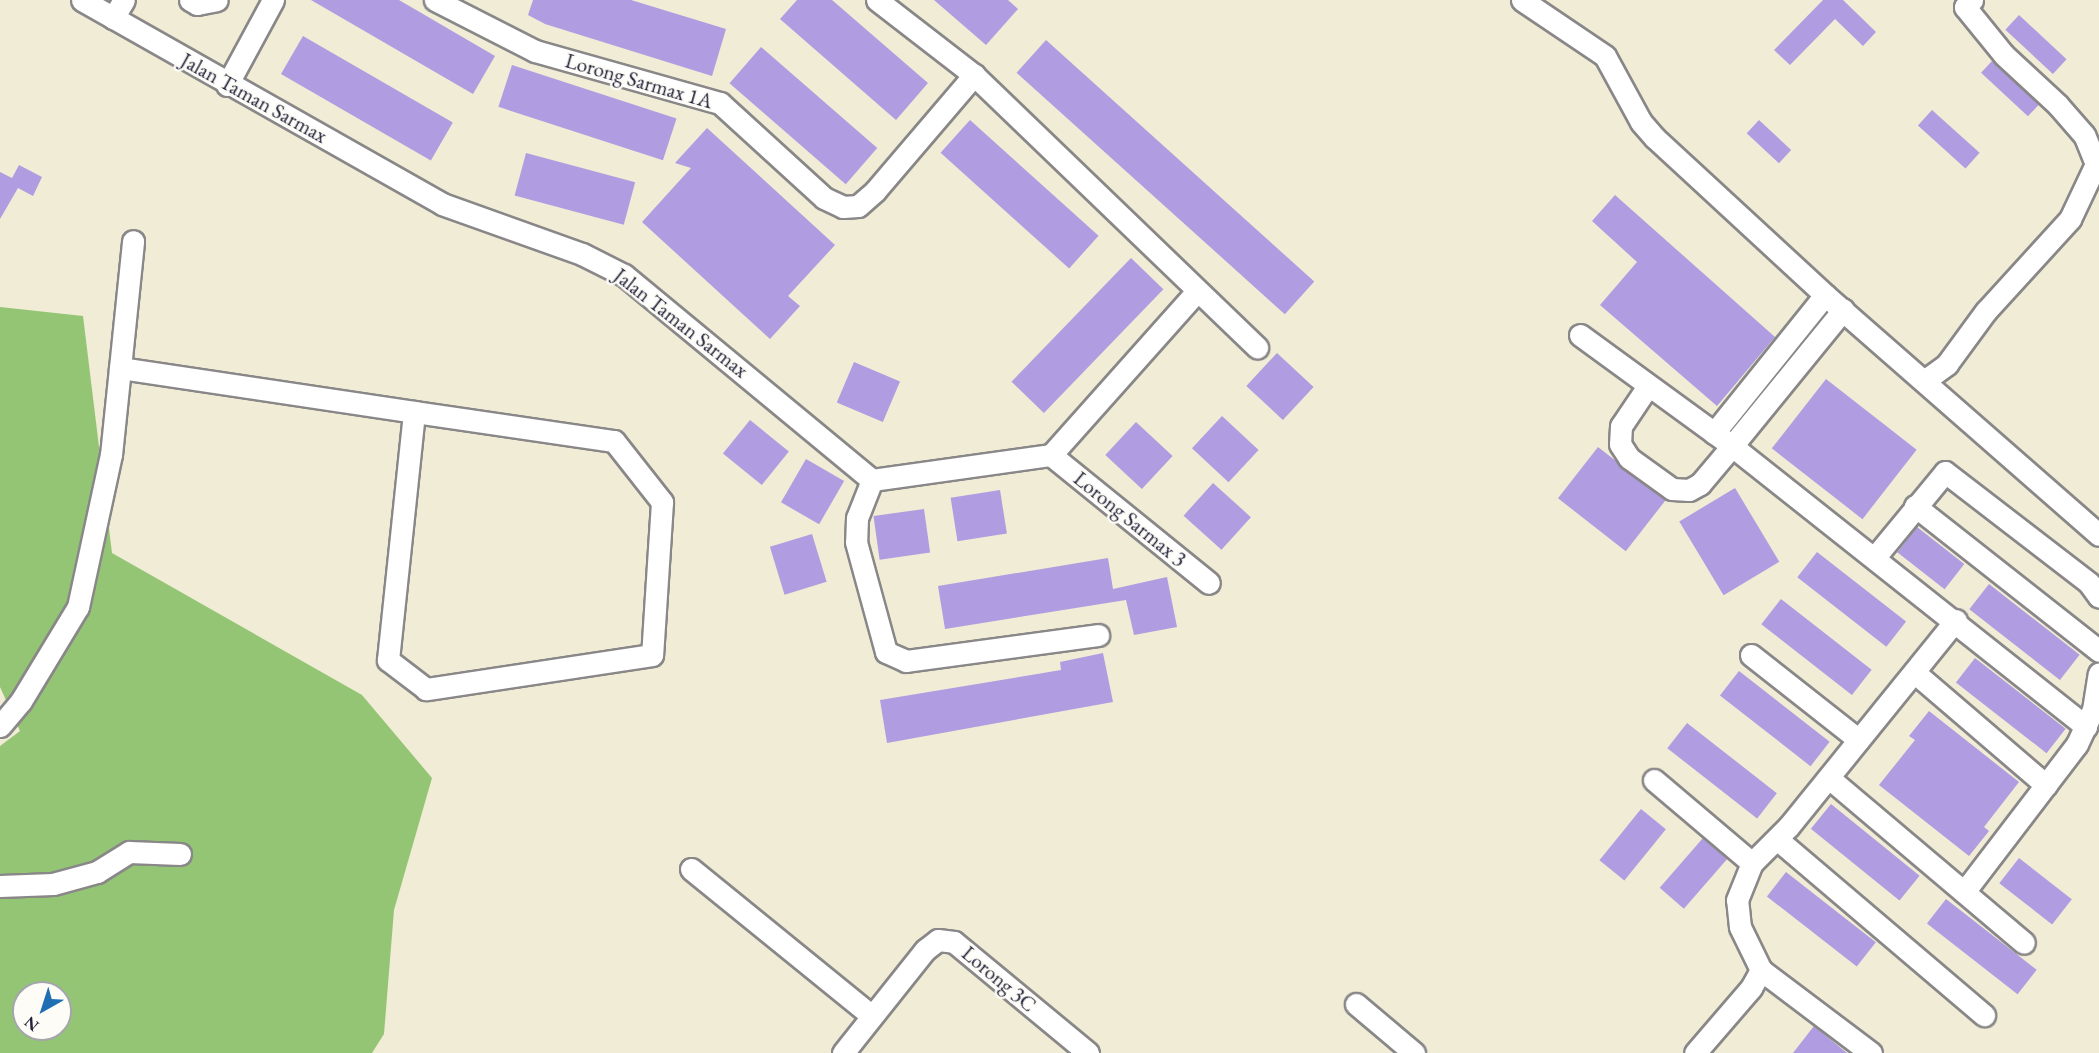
<!DOCTYPE html>
<html>
<head>
<meta charset="utf-8">
<style>
  body { margin:0 }
  #map { position:relative; width:2099px; height:1053px; overflow:hidden; background:#f0ecd5; font-family:"EB Garamond",serif }
  div>[style] { position:absolute }
  [style*='--x'] { left:calc(var(--x)*1px); top:calc(var(--y)*1px); width:calc(var(--w)*1px); rotate:calc(var(--a)*1deg) }
  .green>* { inset:0; background:#94c575 }
  .building>* { inset:0; background:#af9ce1; transform-origin:0 0 }
  .roads { filter:drop-shadow(2px 0 #898788) drop-shadow(-2px 0 #898788) drop-shadow(0 2px #898788) drop-shadow(0 -2px #898788) }
  .minor>* { height:21px; margin:-10.5px; padding:0 10.5px; transform-origin:10.5px; border-radius:10.5px; background:#fff }
  span { translate:-50% -50%; white-space:nowrap; text-align:center; line-height:1.15; -webkit-text-stroke:5px #fdfcf7; paint-order:stroke }
  .street-label { font-size:21px; color:#22223b }
  .north { position:absolute; left:12px; top:981px; width:60px; height:60px; box-sizing:border-box; background:#fdfcf7; border:2px solid #a5a5ac; border-radius:50%; rotate:219deg; font-size:16px; font-weight:700; line-height:24px; text-align:center; color:#22223b }
  .north::after { content:''; display:block; margin:auto; width:21px; height:27px; background:#1f6fb2; clip-path:polygon(50% 0,100% 100%,50% 72%,0 100%) }
</style>
</head>
<body>
<div id="map">
  <div class="green">
    <i style="clip-path:polygon(evenodd,0 307px,83px 316px,112px 553px,362px 695px,432px 778px,394px 910px,384px 1034px,372px 1053px,0 1053px,0 746px,20px 731px,0 687px,0 307px,24px 993px,60px 993px,60px 1029px,24px 1029px,24px 993px)"></i>
  </div>
  <div class="building">
    <i style="clip-path:polygon(311px 0,399px 0,495px 56px,473px 94px)"></i>
    <i style="clip-path:polygon(533px 0,631px 0,726px 29px,712px 76px,545px 24px,528px 15px)"></i>
    <i style="clip-path:polygon(797px 0,832px 0,928px 83px,896px 120px,780px 19px)"></i>
    <i style="clip-path:polygon(934px 0,1008px 0,1018px 9px,986px 45px)"></i>
    <i style="clip-path:polygon(1823px 0,1843px 0,1876px 32px,1863px 46px,1835px 19px,1790px 65px,1774px 50px)"></i>
    <i style="left:2019px;top:15px;width:65px;height:20px;rotate:43deg"></i>
    <i style="left:303px;top:36px;width:173px;height:44px;rotate:30deg"></i>
    <i style="left:1046px;top:40px;width:361px;height:44px;rotate:42deg"></i>
    <i style="left:761px;top:47px;width:154px;height:48px;rotate:41deg"></i>
    <i style="left:1992px;top:61px;width:64px;height:16px;rotate:43deg"></i>
    <i style="left:512px;top:65px;width:173px;height:44px;rotate:18deg"></i>
    <i style="left:1932px;top:110px;width:64px;height:21px;rotate:42deg"></i>
    <i style="left:970px;top:120px;width:173px;height:44px;rotate:42deg"></i>
    <i style="left:1759px;top:120px;width:44px;height:18px;rotate:43deg"></i>
    <i style="clip-path:polygon(707px 128px,835px 245px,788px 296px,800px 306px,770px 339px,642px 222px,691px 168px,675px 163px)"></i>
    <i style="left:526px;top:153px;width:113px;height:44px;rotate:15deg"></i>
    <i style="clip-path:polygon(19px 165px,42px 177px,33px 196px,18px 188px,0 219px,0 172px,12px 178px)"></i>
    <i style="clip-path:polygon(1615px 195px,1775px 337px,1717px 406px,1600px 305px,1637px 262px,1592px 221px)"></i>
    <i style="left:1131px;top:258px;width:45px;height:172px;rotate:44deg"></i>
    <i style="left:1277px;top:353px;width:50px;height:45px;rotate:43deg"></i>
    <i style="left:854px;top:362px;width:50px;height:44px;rotate:23deg"></i>
    <i style="left:1826px;top:379px;width:115px;height:88px;rotate:38deg"></i>
    <i style="left:1222px;top:416px;width:50px;height:44px;rotate:43deg"></i>
    <i style="left:750px;top:420px;width:50px;height:43px;rotate:39deg"></i>
    <i style="left:1136px;top:422px;width:50px;height:45px;rotate:43deg"></i>
    <i style="left:1598px;top:447px;width:86px;height:65px;rotate:38deg"></i>
    <i style="left:806px;top:459px;width:44px;height:50px;rotate:30deg"></i>
    <i style="left:1213px;top:483px;width:51px;height:44px;rotate:42deg"></i>
    <i style="left:1735px;top:488px;width:86px;height:65px;rotate:59deg"></i>
    <i style="left:1000px;top:490px;width:44px;height:50px;rotate:81deg"></i>
    <i style="left:924px;top:509px;width:44px;height:51px;rotate:82deg"></i>
    <i style="left:1917px;top:527px;width:60px;height:32px;rotate:38deg"></i>
    <i style="left:812px;top:534px;width:50px;height:44px;rotate:73deg"></i>
    <i style="left:1817px;top:552px;width:113px;height:32px;rotate:38deg"></i>
    <i style="clip-path:polygon(1108px 558px,1113px 589px,1167px 577px,1177px 627px,1134px 635px,1126px 600px,945px 629px,938px 586px)"></i>
    <i style="left:1989px;top:584px;width:115px;height:32px;rotate:38deg"></i>
    <i style="left:1781px;top:599px;width:115px;height:32px;rotate:38deg"></i>
    <i style="clip-path:polygon(1103px 653px,1113px 702px,887px 743px,880px 700px,1061px 670px,1060px 662px)"></i>
    <i style="left:1975px;top:658px;width:115px;height:31px;rotate:38deg"></i>
    <i style="left:1739px;top:671px;width:115px;height:31px;rotate:38deg"></i>
    <i style="clip-path:polygon(1929px 711px,2019px 782px,1984px 827px,1989px 831px,1969px 856px,1879px 785px,1915px 740px,1909px 736px)"></i>
    <i style="left:1687px;top:723px;width:114px;height:32px;rotate:38deg"></i>
    <i style="left:1831px;top:804px;width:114px;height:32px;rotate:39deg"></i>
    <i style="left:1641px;top:809px;width:32px;height:66px;rotate:39deg"></i>
    <i style="left:1703px;top:838px;width:32px;height:66px;rotate:41deg"></i>
    <i style="left:2019px;top:858px;width:67px;height:32px;rotate:38deg"></i>
    <i style="left:1786px;top:872px;width:114px;height:31px;rotate:38deg"></i>
    <i style="left:1946px;top:899px;width:115px;height:31px;rotate:38deg"></i>
    <i style="clip-path:polygon(1814px 1026px,1847px 1053px,1793px 1053px)"></i>
  </div>
  <div class="roads">
    <div class="minor">
      <i style="--x:82;--y:0;--w:414;--a:29.5"></i>
      <i style="--x:442;--y:204;--w:149;--a:19.7"></i>
      <i style="--x:582;--y:254;--w:47;--a:26.6"></i>
      <i style="--x:624;--y:275;--w:322;--a:39.6"></i>
      <i style="--x:872;--y:480;--w:181;--a:-8"></i>
      <i style="--x:1051;--y:455;--w:220;--a:-48.3"></i>
      <i style="--x:190;--y:0;--w:8;--a:30"></i>
      <i style="--x:197;--y:4;--w:20;--a:-11"></i>
      <i style="--x:435;--y:0;--w:112;--a:27"></i>
      <i style="--x:535;--y:51;--w:192;--a:15.7"></i>
      <i style="--x:720;--y:103;--w:141;--a:42.4"></i>
      <i style="--x:824;--y:198;--w:21;--a:25"></i>
      <i style="--x:843;--y:207;--w:15;--a:-4"></i>
      <i style="--x:858;--y:206;--w:23;--a:-41"></i>
      <i style="--x:875;--y:191;--w:153;--a:-49.5"></i>
      <i style="--x:877;--y:0;--w:123;--a:37.7"></i>
      <i style="--x:974;--y:75;--w:393;--a:43.9"></i>
      <i style="--x:1522;--y:0;--w:100;--a:34"></i>
      <i style="--x:1605;--y:56;--w:75;--a:61.4"></i>
      <i style="--x:1641;--y:122;--w:21;--a:49"></i>
      <i style="--x:1655;--y:138;--w:231;--a:42.7"></i>
      <i style="--x:1825;--y:295;--w:364;--a:41.2"></i>
      <i style="--x:113;--y:18;--w:21;--a:-59"></i>
      <i style="--x:227;--y:85;--w:97;--a:-61.6"></i>
      <i style="--x:1580;--y:335;--w:188;--a:36.1"></i>
      <i style="--x:1732;--y:446;--w:452;--a:38.4"></i>
      <i style="--x:120;--y:368;--w:297;--a:8.5"></i>
      <i style="--x:414;--y:412;--w:202;--a:8.3"></i>
      <i style="--x:614;--y:441;--w:78;--a:51.8"></i>
      <i style="--x:662;--y:502;--w:153;--a:93.7"></i>
      <i style="--x:652;--y:655;--w:229;--a:171.4"></i>
      <i style="--x:426;--y:689;--w:48;--a:-142.7"></i>
      <i style="--x:388;--y:660;--w:249;--a:-84"></i>
      <i style="--x:1924;--y:381;--w:29;--a:-36"></i>
      <i style="--x:1947;--y:364;--w:66;--a:-53.7"></i>
      <i style="--x:1986;--y:311;--w:125;--a:-47.6"></i>
      <i style="--x:2070;--y:219;--w:61;--a:-64.7"></i>
      <i style="--x:2096;--y:164;--w:31;--a:-112"></i>
      <i style="--x:2084;--y:135;--w:40;--a:-131"></i>
      <i style="--x:2058;--y:105;--w:74;--a:-137.2"></i>
      <i style="--x:2004;--y:55;--w:62;--a:-129.1"></i>
      <i style="--x:1965;--y:7;--w:10;--a:-45"></i>
      <i style="--x:1648;--y:386;--w:48;--a:124"></i>
      <i style="--x:1621;--y:426;--w:18;--a:93"></i>
      <i style="--x:1620;--y:444;--w:17;--a:57"></i>
      <i style="--x:1629;--y:458;--w:53;--a:35.8"></i>
      <i style="--x:1672;--y:489;--w:17;--a:3"></i>
      <i style="--x:1689;--y:490;--w:13;--a:-29"></i>
      <i style="--x:1700;--y:484;--w:50;--a:-49.9"></i>
      <i style="--x:1732;--y:446;--w:176;--a:-50.8"></i>
      <i style="--x:1714;--y:433;--w:177;--a:-51.2"></i>
      <i style="--x:1051;--y:455;--w:203;--a:39"></i>
      <i style="--x:872;--y:480;--w:41;--a:111.5"></i>
      <i style="--x:857;--y:518;--w:24;--a:92"></i>
      <i style="--x:856;--y:542;--w:114;--a:74.7"></i>
      <i style="--x:886;--y:652;--w:22;--a:24"></i>
      <i style="--x:906;--y:661;--w:194;--a:-7.7"></i>
      <i style="--x:1915;--y:506;--w:234;--a:38.2"></i>
      <i style="--x:1875;--y:557;--w:110;--a:-50.5"></i>
      <i style="--x:1945;--y:472;--w:182;--a:37.6"></i>
      <i style="--x:2089;--y:583;--w:17;--a:54"></i>
      <i style="--x:1751;--y:655;--w:137;--a:38.2"></i>
      <i style="--x:1914;--y:672;--w:174;--a:40.6"></i>
      <i style="--x:0;--y:726;--w:33;--a:-50"></i>
      <i style="--x:21;--y:701;--w:110;--a:-58.8"></i>
      <i style="--x:78;--y:607;--w:156;--a:-77.8"></i>
      <i style="--x:111;--y:455;--w:215;--a:-84.1"></i>
      <i style="--x:1829;--y:778;--w:255;--a:40.2"></i>
      <i style="--x:1654;--y:780;--w:128;--a:40.3"></i>
      <i style="--x:1777;--y:839;--w:272;--a:40.4"></i>
      <i style="--x:691;--y:869;--w:233;--a:39.1"></i>
      <i style="--x:0;--y:886;--w:53;--a:-2.2"></i>
      <i style="--x:53;--y:884;--w:46;--a:-15.3"></i>
      <i style="--x:97;--y:872;--w:38;--a:-32"></i>
      <i style="--x:129;--y:852;--w:51;--a:2.2"></i>
      <i style="--x:1964;--y:892;--w:186;--a:-52.6"></i>
      <i style="--x:2077;--y:744;--w:38;--a:-65"></i>
      <i style="--x:2093;--y:710;--w:37;--a:-81"></i>
      <i style="--x:1356;--y:1004;--w:76;--a:40.2"></i>
      <i style="--x:843;--y:1053;--w:132;--a:-51.5"></i>
      <i style="--x:925;--y:950;--w:16;--a:-38"></i>
      <i style="--x:938;--y:940;--w:16;--a:7"></i>
      <i style="--x:954;--y:942;--w:174;--a:39.6"></i>
      <i style="--x:1695;--y:1053;--w:86;--a:-49.3"></i>
      <i style="--x:1751;--y:988;--w:21;--a:-61"></i>
      <i style="--x:1871;--y:1053;--w:138;--a:-143"></i>
      <i style="--x:1761;--y:970;--w:48;--a:-116"></i>
      <i style="--x:1740;--y:927;--w:27;--a:-96"></i>
      <i style="--x:1737;--y:900;--w:40;--a:-68"></i>
      <i style="--x:1752;--y:863;--w:52;--a:-45"></i>
      <i style="--x:1789;--y:826;--w:265;--a:-51"></i>
    </div>
  </div>
  <div class="street-label">
    <span style="left:639px;top:81px;rotate:16deg">Lorong Sarmax 1A</span>
    <span style="left:254px;top:98px;rotate:29deg">Jalan Taman Sarmax</span>
    <span style="left:681px;top:323px;rotate:38deg">Jalan Taman Sarmax</span>
    <span style="left:1130px;top:519px;rotate:39deg">Lorong Sarmax 3</span>
    <span style="left:999px;top:979px;rotate:40deg">Lorong 3C</span>
  </div>
  <div class="north">N</div>
</div>
</body>
</html>
